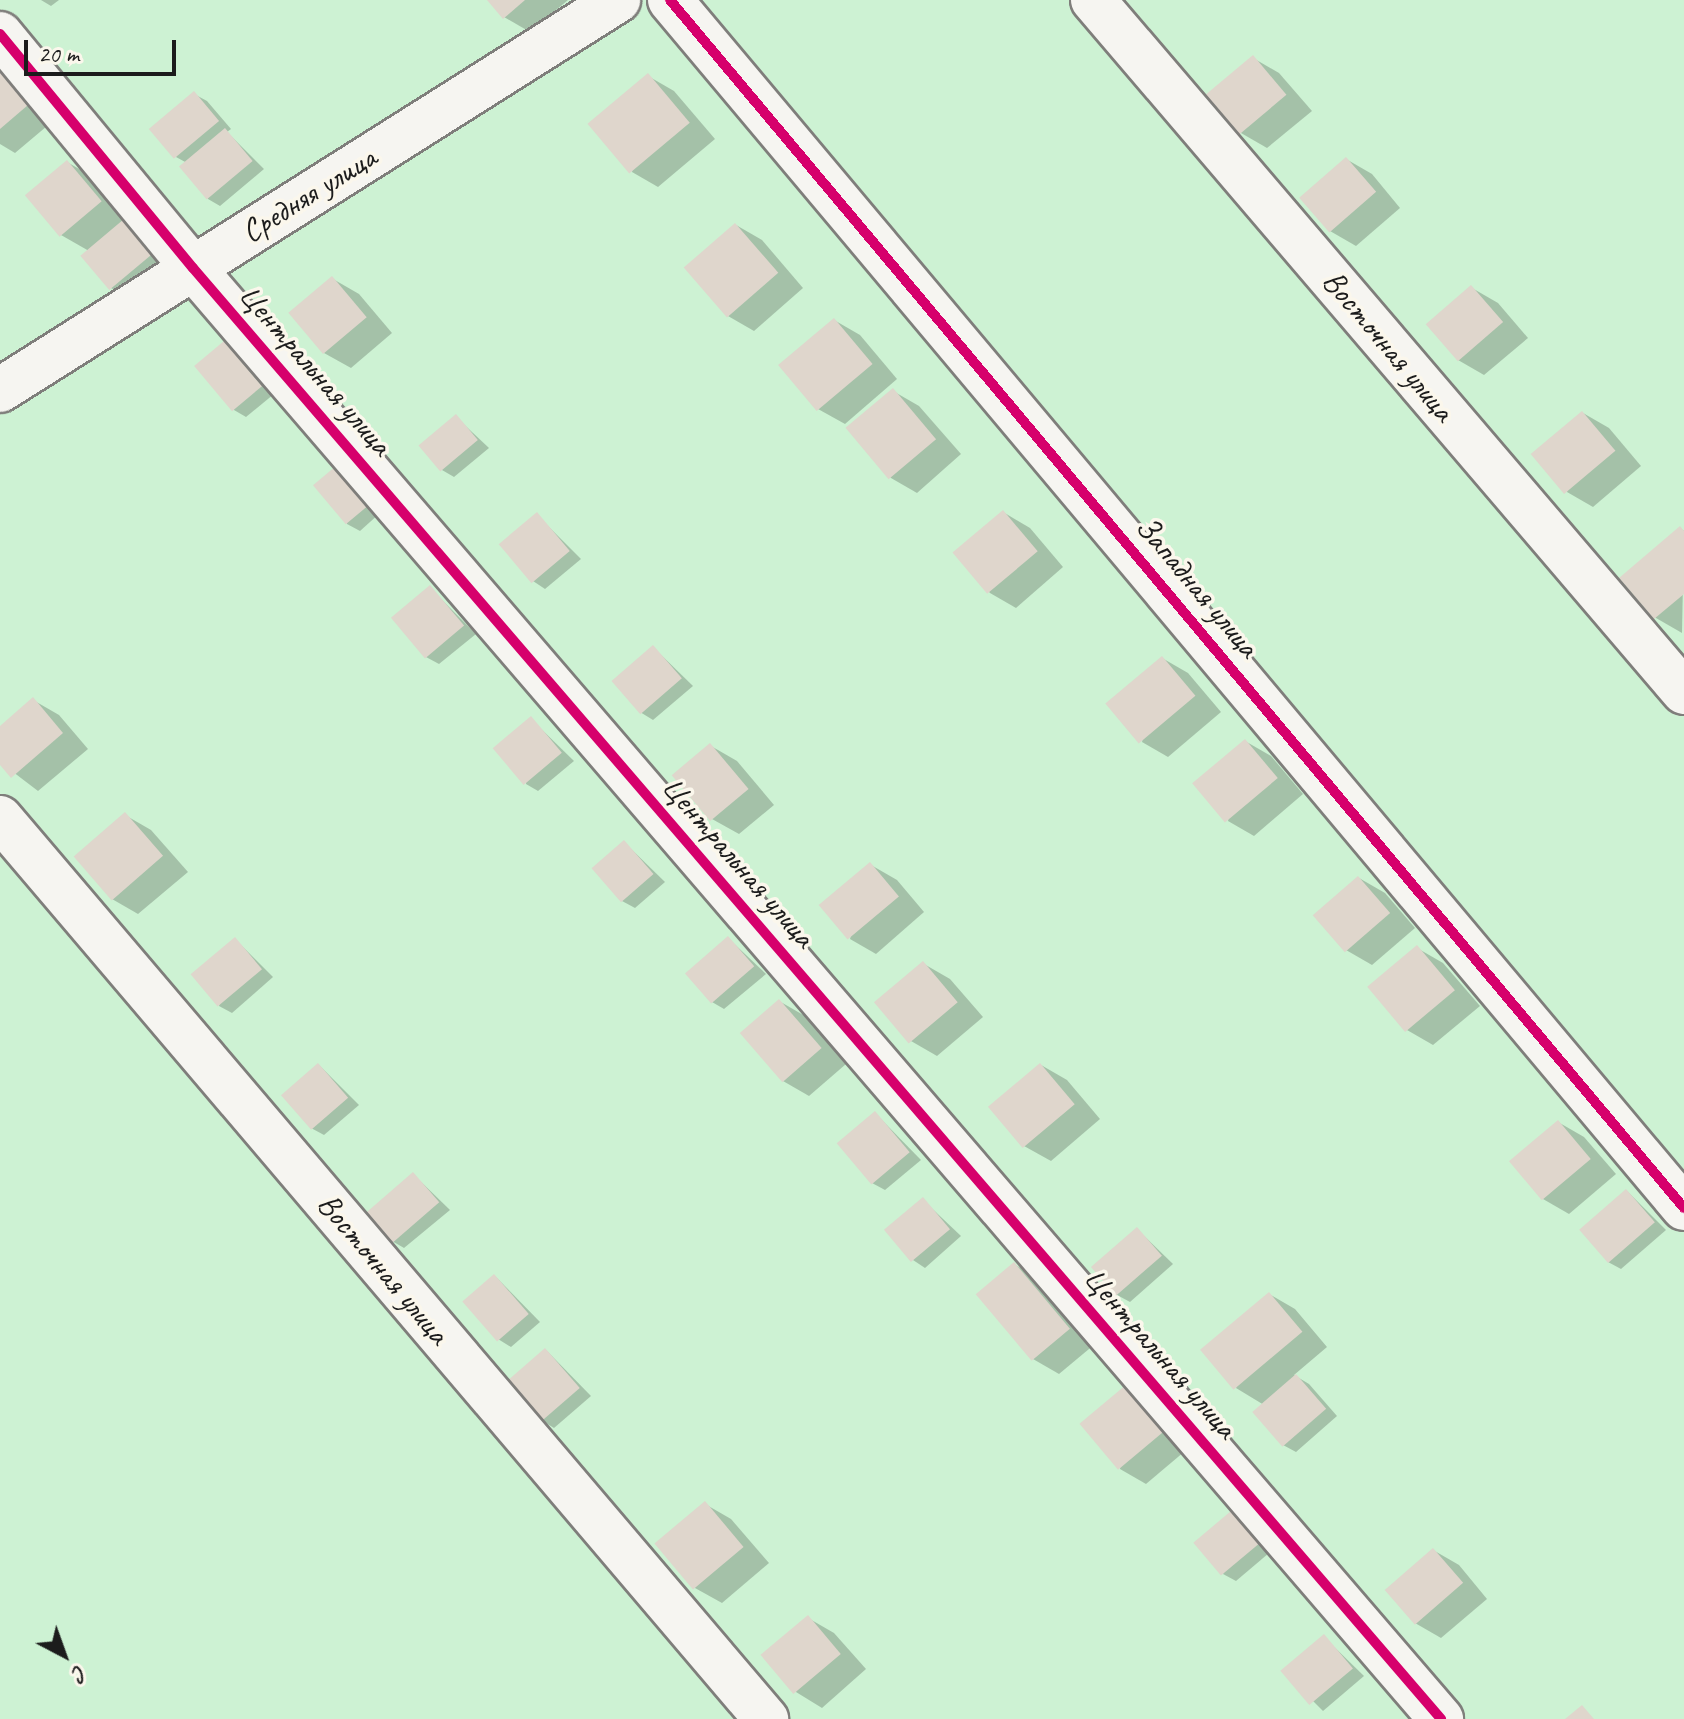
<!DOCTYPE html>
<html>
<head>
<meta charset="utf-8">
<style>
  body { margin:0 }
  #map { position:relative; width:1684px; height:1719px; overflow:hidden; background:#f8f6f0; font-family:Caveat,sans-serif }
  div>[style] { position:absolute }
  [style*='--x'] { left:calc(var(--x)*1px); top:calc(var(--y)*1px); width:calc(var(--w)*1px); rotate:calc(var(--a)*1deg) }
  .green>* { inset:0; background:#cdf2d3; transform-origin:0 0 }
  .shadow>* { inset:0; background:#0003 }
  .building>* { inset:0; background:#dfd6cc; transform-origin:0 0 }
  .roads { filter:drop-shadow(2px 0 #7f7e7b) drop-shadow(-2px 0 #7f7e7b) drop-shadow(0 2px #7f7e7b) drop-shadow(0 -2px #7f7e7b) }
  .street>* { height:44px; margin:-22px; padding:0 22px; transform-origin:22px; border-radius:22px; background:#f6f5f1 }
  .cycleway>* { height:10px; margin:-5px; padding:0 5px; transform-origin:5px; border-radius:5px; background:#d6006c }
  span { translate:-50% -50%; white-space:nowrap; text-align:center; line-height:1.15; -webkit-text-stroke:7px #fbf7ec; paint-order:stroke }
  .street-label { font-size:32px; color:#1c1c1c }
  .north { position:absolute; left:24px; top:1615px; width:80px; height:80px; -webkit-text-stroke:6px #fbf7ec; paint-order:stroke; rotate:139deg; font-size:22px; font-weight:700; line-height:32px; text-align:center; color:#1c1c1c }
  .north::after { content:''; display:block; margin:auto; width:28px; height:36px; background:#1c1c1c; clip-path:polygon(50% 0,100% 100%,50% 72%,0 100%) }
  .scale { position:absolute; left:24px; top:40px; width:152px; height:36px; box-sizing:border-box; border:4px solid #1c1c1c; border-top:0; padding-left:10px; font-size:24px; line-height:28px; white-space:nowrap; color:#1c1c1c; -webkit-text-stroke:6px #fbf7ec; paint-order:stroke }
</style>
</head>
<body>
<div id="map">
  <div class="green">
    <i style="left:0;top:0;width:1684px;height:1719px"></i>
  </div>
  <div class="shadow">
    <i style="clip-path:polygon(41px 0,59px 0,51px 6px)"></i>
    <i style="clip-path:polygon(489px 0,568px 0,530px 32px,504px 17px)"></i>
    <i style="clip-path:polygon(1253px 58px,1279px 73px,1312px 111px,1267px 148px,1241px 133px)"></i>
    <i style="clip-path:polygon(0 66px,53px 121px,15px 153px,0 144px)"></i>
    <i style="clip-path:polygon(648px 76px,674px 91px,715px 139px,658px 187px,632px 172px)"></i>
    <i style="clip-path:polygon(194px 94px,207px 101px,231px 129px,227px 132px,264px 169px,220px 206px,208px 199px,187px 163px,176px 157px)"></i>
    <i style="clip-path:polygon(1346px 159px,1372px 174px,1400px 208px,1356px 246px,1330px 231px)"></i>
    <i style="clip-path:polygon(67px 162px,93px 177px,127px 216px,122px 220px,164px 261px,123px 295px,111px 288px,89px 251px,61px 235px)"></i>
    <i style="clip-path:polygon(736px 225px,762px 240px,803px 288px,754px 331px,728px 316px)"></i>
    <i style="clip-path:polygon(333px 279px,359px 294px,392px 333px,351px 368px,324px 353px,292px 314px)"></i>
    <i style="clip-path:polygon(1472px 288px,1498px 303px,1528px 338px,1484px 375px,1458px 360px)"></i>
    <i style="clip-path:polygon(834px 320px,860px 335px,897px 379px,845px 424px,818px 409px)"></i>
    <i style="clip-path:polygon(224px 344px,274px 394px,246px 417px,234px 410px)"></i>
    <i style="clip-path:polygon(893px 391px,919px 406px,961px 454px,917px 493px,891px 478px,849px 429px)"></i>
    <i style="clip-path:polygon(1583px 413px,1609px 428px,1641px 466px,1593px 507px,1567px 492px)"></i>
    <i style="clip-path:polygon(456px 417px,489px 448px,454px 477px,442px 470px)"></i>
    <i style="clip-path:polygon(336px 469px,380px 513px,360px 531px,347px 524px)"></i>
    <i style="clip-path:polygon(1003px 512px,1030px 528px,1063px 567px,1016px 608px,990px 593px,956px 553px)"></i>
    <i style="clip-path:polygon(537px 515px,581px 559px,545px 589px,533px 581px)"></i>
    <i style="clip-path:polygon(1680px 528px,1684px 531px,1682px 633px,1656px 618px,1622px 578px)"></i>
    <i style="clip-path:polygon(430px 588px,476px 634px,439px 664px,426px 657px)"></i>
    <i style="clip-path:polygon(653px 647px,693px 686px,653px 720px,640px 712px)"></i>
    <i style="clip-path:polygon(1162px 658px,1188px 673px,1221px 712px,1168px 757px,1142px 742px)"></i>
    <i style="clip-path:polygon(33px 700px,59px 715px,88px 749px,38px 791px,0 762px,0 728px)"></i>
    <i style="clip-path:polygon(531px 719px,574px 761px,538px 791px,526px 784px)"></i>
    <i style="clip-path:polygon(1245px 741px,1271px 756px,1303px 794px,1254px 836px,1228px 821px)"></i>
    <i style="clip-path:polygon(711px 746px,737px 761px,774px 805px,739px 834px,712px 819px)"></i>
    <i style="clip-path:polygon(125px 815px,151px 830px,188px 872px,138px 914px,112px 899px)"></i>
    <i style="clip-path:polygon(624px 842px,665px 882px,635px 908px,622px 901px)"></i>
    <i style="clip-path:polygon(871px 865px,897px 880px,924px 912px,876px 954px,850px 939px)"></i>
    <i style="clip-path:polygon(1359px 878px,1385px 893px,1415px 928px,1372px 965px,1346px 950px,1316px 915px)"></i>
    <i style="clip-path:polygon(728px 938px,766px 974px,724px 1009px,712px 1002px)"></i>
    <i style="clip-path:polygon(235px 939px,273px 977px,232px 1013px,219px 1006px)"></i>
    <i style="clip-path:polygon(1417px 948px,1443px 963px,1480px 1006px,1433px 1045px,1407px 1030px)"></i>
    <i style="clip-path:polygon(924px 964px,950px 979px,983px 1017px,937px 1056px,911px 1041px)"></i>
    <i style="clip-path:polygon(779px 1001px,805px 1016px,846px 1064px,809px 1096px,783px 1081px)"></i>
    <i style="clip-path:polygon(319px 1065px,359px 1105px,324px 1135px,311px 1128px)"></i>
    <i style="clip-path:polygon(1041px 1065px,1067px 1080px,1100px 1119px,1051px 1161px,1024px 1146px)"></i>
    <i style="clip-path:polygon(875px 1113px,921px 1160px,885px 1190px,872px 1183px)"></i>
    <i style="clip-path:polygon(1558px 1122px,1584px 1137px,1616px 1174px,1569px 1214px,1543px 1199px)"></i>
    <i style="clip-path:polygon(414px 1175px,450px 1210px,404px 1248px,392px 1241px)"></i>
    <i style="clip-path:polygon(1627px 1191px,1666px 1230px,1621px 1269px,1608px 1262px)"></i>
    <i style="clip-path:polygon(923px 1200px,961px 1236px,925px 1268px,913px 1260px)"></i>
    <i style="clip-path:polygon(1137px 1229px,1173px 1264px,1130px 1302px,1117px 1295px)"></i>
    <i style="clip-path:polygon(1014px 1264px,1040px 1279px,1095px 1344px,1059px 1374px,1033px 1359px)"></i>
    <i style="clip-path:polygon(495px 1276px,540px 1322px,511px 1347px,498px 1339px)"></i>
    <i style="clip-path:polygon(1269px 1294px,1295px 1309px,1327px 1347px,1294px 1375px,1309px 1384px,1337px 1416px,1296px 1452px,1283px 1445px,1264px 1405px,1236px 1388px)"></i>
    <i style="clip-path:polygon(546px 1350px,591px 1396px,554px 1428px,541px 1420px)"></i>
    <i style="clip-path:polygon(1127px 1386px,1191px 1446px,1146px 1484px,1120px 1469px)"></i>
    <i style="clip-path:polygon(705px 1504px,731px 1519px,769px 1563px,722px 1603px,695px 1588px)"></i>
    <i style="clip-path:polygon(1249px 1516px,1276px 1547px,1236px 1581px,1223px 1574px)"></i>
    <i style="clip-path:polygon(1433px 1550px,1459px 1565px,1487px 1599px,1441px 1638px,1415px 1623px)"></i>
    <i style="clip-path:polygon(808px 1618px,834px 1633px,866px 1669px,822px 1708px,796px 1692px)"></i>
    <i style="clip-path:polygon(1324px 1637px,1364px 1676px,1323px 1711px,1284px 1672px)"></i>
  </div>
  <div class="building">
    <i style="clip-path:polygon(487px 0,525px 0,503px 19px)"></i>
    <i style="left:1253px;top:55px;width:52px;height:62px;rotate:50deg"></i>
    <i style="clip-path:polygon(0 72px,28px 105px,0 129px)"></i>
    <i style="left:648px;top:73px;width:65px;height:79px;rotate:50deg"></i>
    <i style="left:194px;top:91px;width:39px;height:59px;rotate:50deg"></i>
    <i style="left:225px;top:128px;width:43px;height:60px;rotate:50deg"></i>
    <i style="left:1346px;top:157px;width:46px;height:62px;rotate:49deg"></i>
    <i style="left:67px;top:160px;width:54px;height:55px;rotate:50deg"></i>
    <i style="left:124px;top:219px;width:45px;height:57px;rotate:50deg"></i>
    <i style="left:735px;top:223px;width:66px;height:68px;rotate:49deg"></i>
    <i style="left:332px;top:276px;width:54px;height:57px;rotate:50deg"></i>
    <i style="left:1471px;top:285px;width:49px;height:60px;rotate:49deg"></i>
    <i style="left:834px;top:318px;width:60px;height:73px;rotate:50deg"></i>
    <i style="left:224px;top:341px;width:59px;height:39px;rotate:50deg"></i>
    <i style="left:893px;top:388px;width:67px;height:62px;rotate:50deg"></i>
    <i style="left:1582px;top:411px;width:52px;height:67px;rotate:50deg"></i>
    <i style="left:456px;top:414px;width:34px;height:49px;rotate:50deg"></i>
    <i style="left:336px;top:466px;width:51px;height:30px;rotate:50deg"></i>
    <i style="left:1003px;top:510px;width:54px;height:66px;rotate:50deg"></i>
    <i style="left:537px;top:512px;width:51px;height:50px;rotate:50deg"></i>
    <i style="clip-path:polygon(1680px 526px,1684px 531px,1684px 594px,1654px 619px,1619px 578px)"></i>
    <i style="left:430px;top:585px;width:53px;height:51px;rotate:50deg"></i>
    <i style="left:653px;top:645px;width:44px;height:55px;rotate:49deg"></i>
    <i style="left:1162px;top:656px;width:52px;height:74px;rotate:50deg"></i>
    <i style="clip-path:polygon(33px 697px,63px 733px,11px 778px,0 765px,0 726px)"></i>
    <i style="left:531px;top:716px;width:48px;height:50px;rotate:50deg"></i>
    <i style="left:1245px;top:739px;width:51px;height:69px;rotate:50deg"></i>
    <i style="left:710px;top:743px;width:60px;height:50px;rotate:50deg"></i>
    <i style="left:125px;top:812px;width:58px;height:68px;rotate:49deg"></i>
    <i style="left:624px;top:840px;width:45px;height:43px;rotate:49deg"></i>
    <i style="left:870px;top:862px;width:45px;height:67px;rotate:50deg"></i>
    <i style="left:1358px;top:876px;width:49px;height:60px;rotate:49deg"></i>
    <i style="left:728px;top:936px;width:40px;height:57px;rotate:49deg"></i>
    <i style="left:235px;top:937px;width:42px;height:58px;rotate:50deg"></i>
    <i style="left:1417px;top:945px;width:59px;height:65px;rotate:50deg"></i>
    <i style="left:923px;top:961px;width:54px;height:64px;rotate:50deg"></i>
    <i style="left:779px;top:999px;width:65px;height:52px;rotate:49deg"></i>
    <i style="left:318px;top:1063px;width:46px;height:49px;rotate:49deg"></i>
    <i style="left:1040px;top:1063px;width:54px;height:68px;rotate:50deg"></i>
    <i style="left:875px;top:1111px;width:54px;height:50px;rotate:50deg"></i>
    <i style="left:1558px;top:1120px;width:51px;height:64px;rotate:50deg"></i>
    <i style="left:413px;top:1172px;width:40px;height:63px;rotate:49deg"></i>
    <i style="left:1626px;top:1189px;width:44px;height:62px;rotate:49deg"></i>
    <i style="left:923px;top:1197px;width:42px;height:51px;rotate:50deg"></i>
    <i style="left:1137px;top:1227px;width:38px;height:61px;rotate:49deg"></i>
    <i style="left:1014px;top:1262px;width:87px;height:50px;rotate:50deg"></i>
    <i style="left:494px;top:1274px;width:53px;height:42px;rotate:49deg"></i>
    <i style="left:1269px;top:1292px;width:52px;height:90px;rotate:50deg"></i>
    <i style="left:545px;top:1348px;width:53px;height:52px;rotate:49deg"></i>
    <i style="left:1296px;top:1374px;width:46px;height:58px;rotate:49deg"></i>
    <i style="left:1127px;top:1384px;width:60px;height:62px;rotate:50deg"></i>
    <i style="left:705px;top:1501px;width:60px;height:66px;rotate:50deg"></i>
    <i style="left:1237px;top:1506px;width:43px;height:57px;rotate:50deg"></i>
    <i style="left:1433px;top:1548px;width:46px;height:64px;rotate:49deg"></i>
    <i style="left:808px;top:1615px;width:51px;height:62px;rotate:50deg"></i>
    <i style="left:1324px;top:1634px;width:45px;height:57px;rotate:50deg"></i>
    <i style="clip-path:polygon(1582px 1705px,1594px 1719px,1565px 1719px)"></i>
  </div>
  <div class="roads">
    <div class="street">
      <i style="--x:670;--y:0;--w:1577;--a:49.99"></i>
      <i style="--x:1093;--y:0;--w:910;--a:49.5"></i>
      <i style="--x:0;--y:34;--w:303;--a:50.5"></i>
      <i style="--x:193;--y:268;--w:1914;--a:49.3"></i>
      <i style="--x:0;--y:390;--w:731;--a:-32.25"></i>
      <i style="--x:0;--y:818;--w:1183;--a:49.63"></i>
    </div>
  </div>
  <div class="cycleway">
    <i style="--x:670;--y:0;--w:1577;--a:49.99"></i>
    <i style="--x:0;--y:34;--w:303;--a:50.5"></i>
    <i style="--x:193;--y:268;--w:1914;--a:49.3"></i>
  </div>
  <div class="street-label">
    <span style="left:309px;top:195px;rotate:-32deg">Средняя улица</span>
    <span style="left:1388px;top:346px;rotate:50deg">Восточная улица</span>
    <span style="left:315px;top:370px;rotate:49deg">Центральная улица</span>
    <span style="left:1197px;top:587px;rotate:50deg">Западная улица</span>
    <span style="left:738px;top:862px;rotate:49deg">Центральная улица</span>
    <span style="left:383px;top:1269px;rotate:50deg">Восточная улица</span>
    <span style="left:1160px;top:1353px;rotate:49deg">Центральная улица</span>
  </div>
  <div class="north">С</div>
  <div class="scale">20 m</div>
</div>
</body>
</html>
